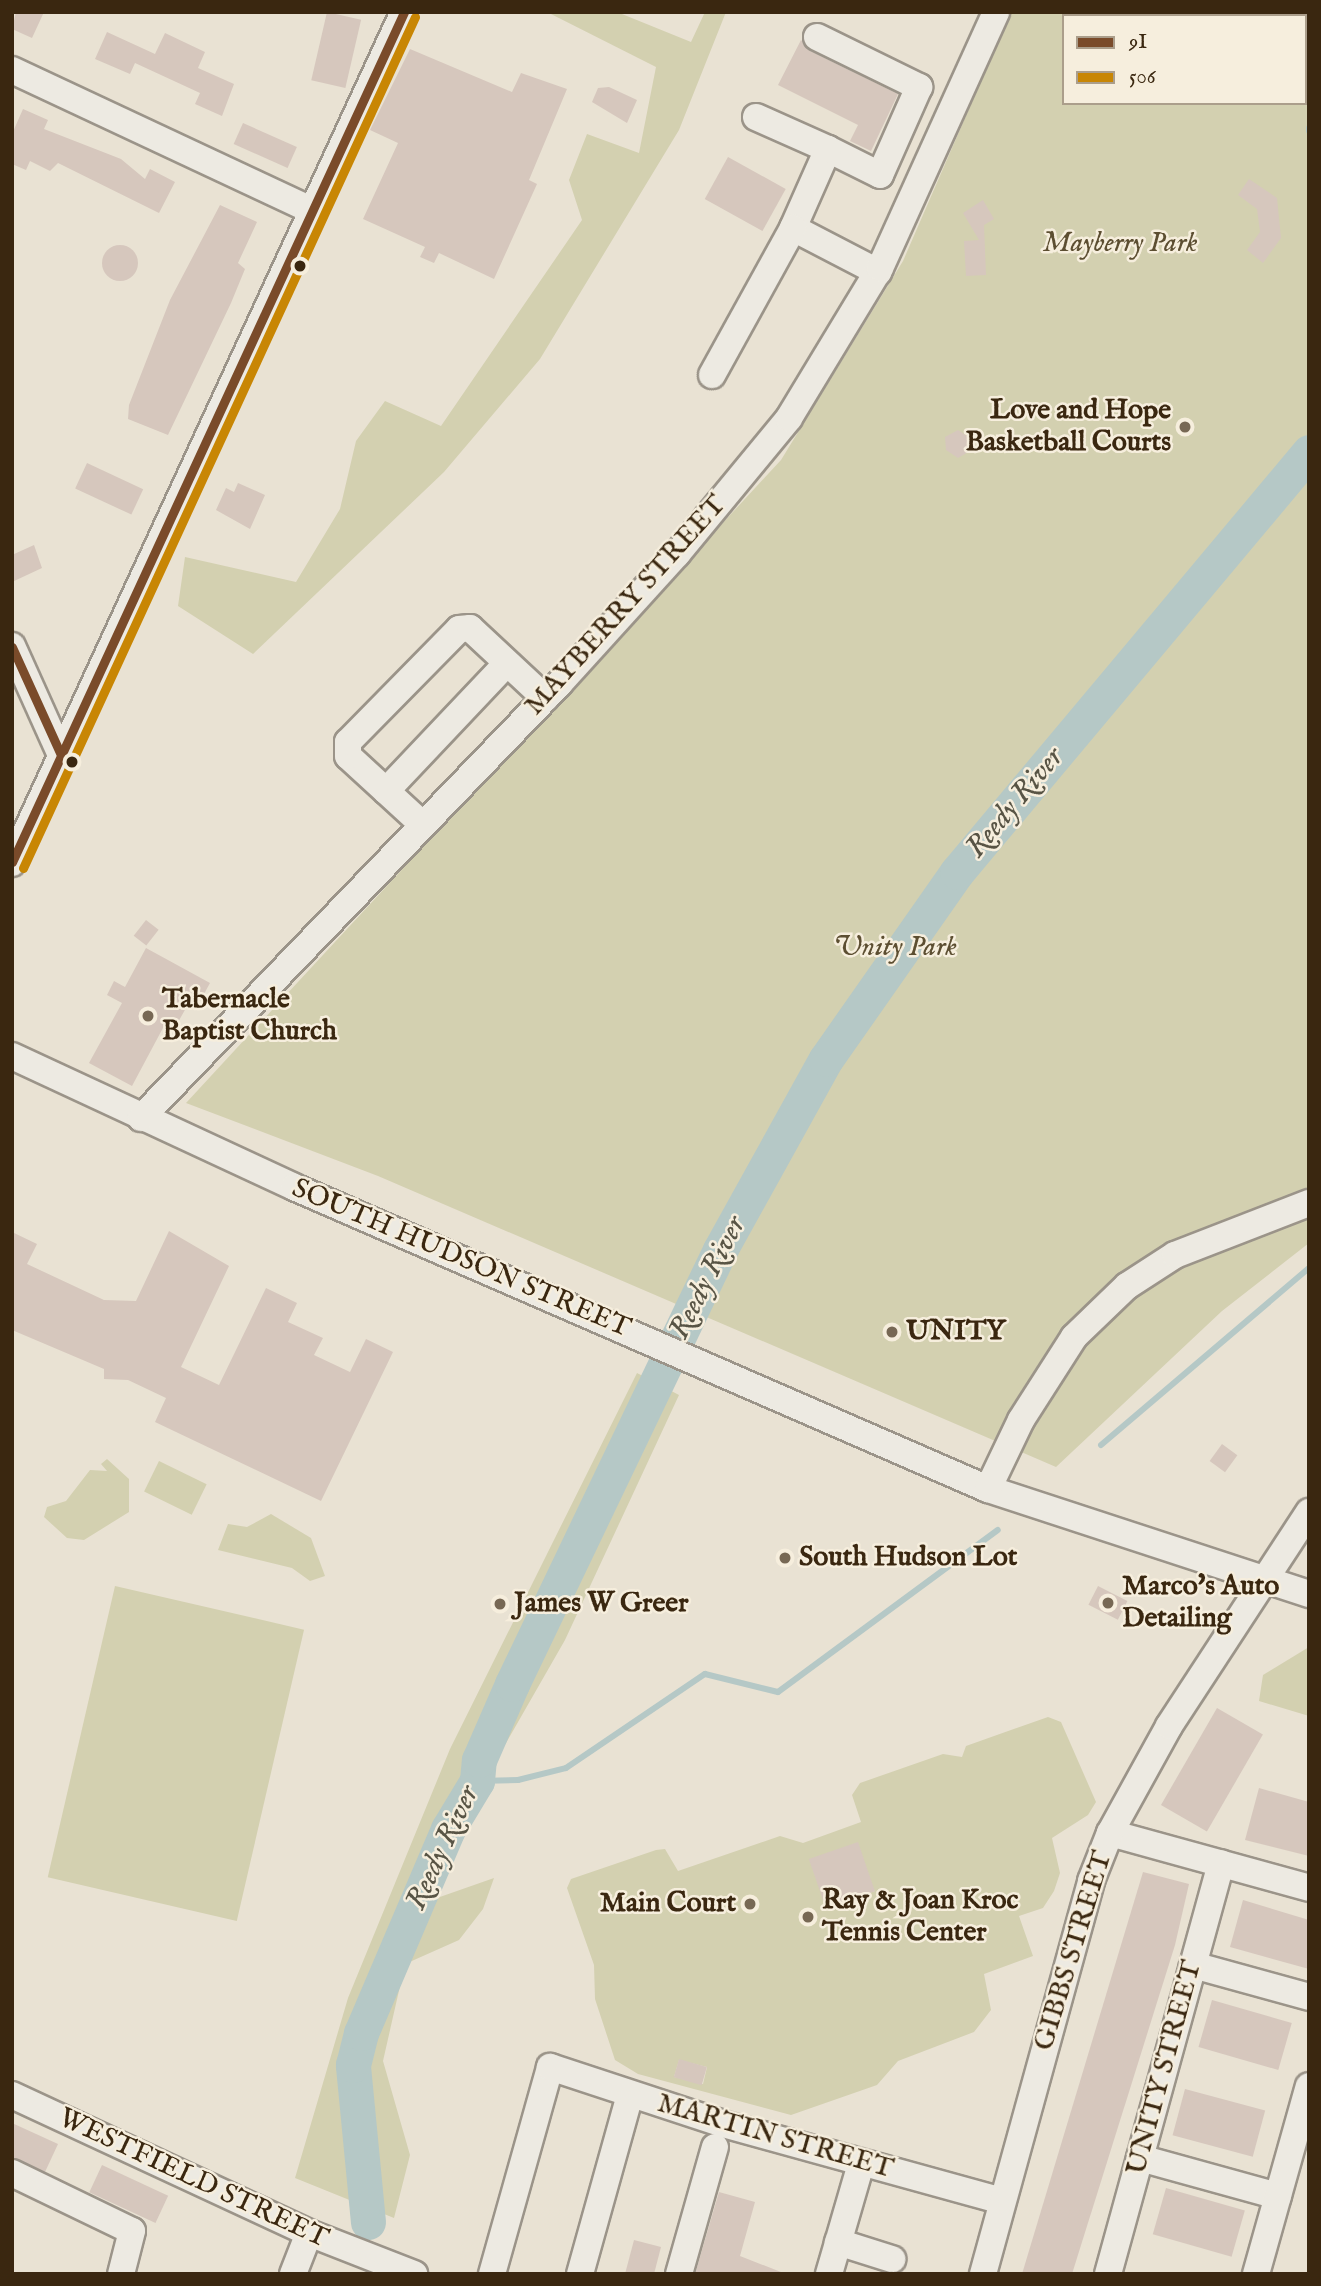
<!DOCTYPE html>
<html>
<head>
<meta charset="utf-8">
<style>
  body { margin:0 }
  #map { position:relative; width:1321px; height:2286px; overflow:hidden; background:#e9e2d3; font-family:"IM FELL English",serif }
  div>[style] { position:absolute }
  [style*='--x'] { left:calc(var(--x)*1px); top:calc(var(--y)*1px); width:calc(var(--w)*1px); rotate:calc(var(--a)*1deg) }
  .green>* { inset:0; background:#d3d0b0; transform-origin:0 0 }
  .stream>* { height:6px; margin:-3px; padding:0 3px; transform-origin:3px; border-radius:3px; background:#b5c8c6 }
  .river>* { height:35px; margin:-17.5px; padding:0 17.5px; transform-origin:17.5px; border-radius:17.5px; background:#b5c8c6 }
  .building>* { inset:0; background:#d6c7bd; transform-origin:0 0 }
  .round { border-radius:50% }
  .roads { filter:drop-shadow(2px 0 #9b9489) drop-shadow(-2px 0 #9b9489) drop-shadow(0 2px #9b9489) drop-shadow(0 -2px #9b9489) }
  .minor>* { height:26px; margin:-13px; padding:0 13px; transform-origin:13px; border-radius:13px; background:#edeae2 }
  .bus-1>* { height:9px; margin:-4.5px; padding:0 4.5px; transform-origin:4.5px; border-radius:4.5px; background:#7a4b2a }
  .bus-2>* { height:9px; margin:-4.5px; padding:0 4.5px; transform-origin:4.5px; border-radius:4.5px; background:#c88604 }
  .dots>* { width:19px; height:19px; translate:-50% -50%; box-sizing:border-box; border:4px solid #f6eedd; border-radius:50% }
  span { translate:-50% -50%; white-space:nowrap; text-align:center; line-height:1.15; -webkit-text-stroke:5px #f6eedd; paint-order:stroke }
  .park-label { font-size:28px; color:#5c4e31; font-style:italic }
  .poi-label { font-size:28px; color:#3a2710; font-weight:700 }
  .right { translate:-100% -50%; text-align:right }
  .left { translate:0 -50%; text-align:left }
  .street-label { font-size:28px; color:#3a2710 }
  .water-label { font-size:30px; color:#585445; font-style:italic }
  .frame { position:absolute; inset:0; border:14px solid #3a2710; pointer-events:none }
  .legend { position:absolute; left:1062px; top:14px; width:245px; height:91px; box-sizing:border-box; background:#f6eedd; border:2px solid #ab9e8b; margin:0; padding:9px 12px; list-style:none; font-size:21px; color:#3a2710 }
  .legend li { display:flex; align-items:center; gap:14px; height:35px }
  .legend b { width:35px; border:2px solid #ab9e8b }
</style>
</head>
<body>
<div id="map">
  <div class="green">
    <i style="clip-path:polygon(547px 12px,617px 12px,691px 42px,705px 12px,726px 12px,679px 130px,540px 359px,444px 472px,253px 654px,178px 606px,185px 557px,296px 582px,340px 509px,356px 441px,385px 401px,441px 426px,582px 220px,569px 180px,587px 134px,639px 153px,656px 67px)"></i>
    <i style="clip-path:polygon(evenodd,1011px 12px,1309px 12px,1309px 1243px,1222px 1311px,1056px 1467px,378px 1176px,186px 1103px,781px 460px,903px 261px,1011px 12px,1064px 16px,1305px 16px,1305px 103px,1064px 103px,1064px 16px)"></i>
    <i style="clip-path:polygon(637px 1373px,679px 1395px,565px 1640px,467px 1811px,437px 1898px,494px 1878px,483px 1909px,459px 1940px,405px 1964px,383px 2061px,410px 2155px,394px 2218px,295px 2178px,348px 1998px,450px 1749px)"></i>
    <i style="clip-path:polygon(107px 1459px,129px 1479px,129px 1512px,84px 1540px,67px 1538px,44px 1517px,47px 1507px,66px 1501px,90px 1470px,107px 1471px,101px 1464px)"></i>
    <i style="left:159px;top:1461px;width:53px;height:34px;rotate:26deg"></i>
    <i style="clip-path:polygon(271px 1514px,311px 1538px,325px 1576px,310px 1581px,292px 1568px,218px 1550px,228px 1524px,247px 1527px)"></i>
    <i style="left:115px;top:1586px;width:194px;height:299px;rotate:13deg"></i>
    <i style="clip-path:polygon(1309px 1647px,1309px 1716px,1259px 1701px,1263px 1675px)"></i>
    <i style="clip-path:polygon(evenodd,1048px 1717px,1061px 1722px,1096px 1802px,1088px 1815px,1052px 1838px,1060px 1873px,1054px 1891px,1043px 1908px,1019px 1916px,1033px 1956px,984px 1974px,991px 2010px,974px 2032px,898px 2061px,877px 2085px,791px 2115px,638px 2074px,615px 2060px,595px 1999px,594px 1965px,567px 1888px,571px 1879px,656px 1850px,665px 1849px,678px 1871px,780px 1836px,803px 1843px,861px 1822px,852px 1795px,860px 1783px,943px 1754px,962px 1757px,966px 1746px,1048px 1717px,810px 1860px,875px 1891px,827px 1908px,810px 1860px,1048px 1717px,679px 2060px,707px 2067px,703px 2084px,674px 2077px,679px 2060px)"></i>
  </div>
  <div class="stream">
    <i style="--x:1309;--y:128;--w:3;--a:90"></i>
    <i style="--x:1101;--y:1445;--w:273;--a:-40.4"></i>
    <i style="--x:477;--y:1781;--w:41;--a:-1.4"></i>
    <i style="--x:518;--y:1780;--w:49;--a:-14"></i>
    <i style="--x:566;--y:1768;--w:168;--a:-34.1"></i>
    <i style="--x:705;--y:1674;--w:75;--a:13.9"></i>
    <i style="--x:778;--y:1692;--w:273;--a:-36.4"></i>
  </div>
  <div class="river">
    <i style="--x:368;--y:2222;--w:158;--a:-95.5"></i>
    <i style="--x:353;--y:2065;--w:33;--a:-76"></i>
    <i style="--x:361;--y:2033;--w:222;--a:-66.9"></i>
    <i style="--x:448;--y:1829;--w:56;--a:-58.9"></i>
    <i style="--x:477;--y:1781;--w:21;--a:-85"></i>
    <i style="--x:479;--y:1760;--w:83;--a:-66.5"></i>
    <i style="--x:512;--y:1684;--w:481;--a:-64.4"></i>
    <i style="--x:720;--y:1250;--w:218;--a:-61"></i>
    <i style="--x:826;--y:1059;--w:228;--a:-55"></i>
    <i style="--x:957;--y:872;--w:548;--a:-50.03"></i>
  </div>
  <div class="building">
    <i style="clip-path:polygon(16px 12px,44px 12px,32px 38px,12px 29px)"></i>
    <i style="left:327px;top:12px;width:35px;height:70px;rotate:13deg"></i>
    <i style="clip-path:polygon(107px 32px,155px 54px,165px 33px,205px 52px,198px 68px,234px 84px,222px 116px,195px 104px,200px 93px,135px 63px,130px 74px,95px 59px)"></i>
    <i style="clip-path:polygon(801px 40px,810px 51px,898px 94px,871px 151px,850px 141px,858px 125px,778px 85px)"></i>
    <i style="clip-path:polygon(410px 49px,512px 92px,521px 73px,567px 89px,529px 180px,537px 184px,494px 279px,439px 253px,434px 263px,420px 257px,425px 247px,363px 219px,398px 143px,370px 130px)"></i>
    <i style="clip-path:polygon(609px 87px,637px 100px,627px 123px,592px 102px,598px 88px)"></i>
    <i style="clip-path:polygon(23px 109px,48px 120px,44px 129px,121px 159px,145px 179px,150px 169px,175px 182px,159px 213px,58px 163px,50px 171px,30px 161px,26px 170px,12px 164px,12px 134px)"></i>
    <i style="left:243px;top:123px;width:59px;height:23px;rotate:24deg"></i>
    <i style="left:728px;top:157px;width:66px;height:48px;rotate:29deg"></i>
    <i style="clip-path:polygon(1249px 179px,1277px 198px,1281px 238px,1263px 263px,1247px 250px,1260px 232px,1257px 209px,1238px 195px)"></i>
    <i style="clip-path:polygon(983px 200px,994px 219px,984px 225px,986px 275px,966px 276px,964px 241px,979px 240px,963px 213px)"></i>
    <i style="clip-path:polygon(220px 205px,257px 222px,238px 263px,245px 269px,231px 303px,168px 435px,128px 419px,129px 405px,170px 300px)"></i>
    <i class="round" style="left:102px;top:245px;width:36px;height:36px"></i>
    <i style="clip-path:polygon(958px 430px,970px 438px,970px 451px,958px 458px,946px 450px,945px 437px)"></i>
    <i style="left:87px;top:463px;width:62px;height:28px;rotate:25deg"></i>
    <i style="clip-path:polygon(238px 483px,265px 495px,250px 529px,216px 510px,226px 488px,234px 492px)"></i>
    <i style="clip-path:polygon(34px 545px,42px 568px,12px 582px,12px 555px)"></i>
    <i style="left:146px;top:920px;width:16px;height:20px;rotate:38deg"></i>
    <i style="clip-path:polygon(146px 948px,210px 983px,198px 1005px,190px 1001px,173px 1031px,164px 1026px,132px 1086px,89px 1063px,122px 1003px,107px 995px,114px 981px,125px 987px)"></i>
    <i style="clip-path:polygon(169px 1231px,229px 1266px,181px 1367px,219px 1385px,266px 1288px,297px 1303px,288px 1322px,323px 1338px,314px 1355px,350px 1372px,366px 1339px,393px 1352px,321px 1501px,155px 1422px,166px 1398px,128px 1380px,104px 1379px,104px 1369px,12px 1330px,12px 1232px,37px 1244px,27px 1264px,104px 1300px,136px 1301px)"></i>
    <i style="left:1222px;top:1444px;width:19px;height:21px;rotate:36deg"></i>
    <i style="left:1098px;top:1586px;width:33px;height:21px;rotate:27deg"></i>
    <i style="left:1217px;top:1708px;width:53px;height:112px;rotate:30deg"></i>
    <i style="clip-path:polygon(1259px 1788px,1309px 1802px,1309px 1856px,1245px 1840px)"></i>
    <i style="left:858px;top:1842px;width:52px;height:52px;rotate:71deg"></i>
    <i style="clip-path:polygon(1143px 1872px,1189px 1884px,1175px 1945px,1072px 2274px,1022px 2274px)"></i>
    <i style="clip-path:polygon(1243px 1900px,1309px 1920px,1309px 1969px,1230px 1947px)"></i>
    <i style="left:1212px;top:2000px;width:83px;height:49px;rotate:16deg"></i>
    <i style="left:679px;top:2059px;width:29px;height:19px;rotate:16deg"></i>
    <i style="left:1185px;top:2089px;width:83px;height:48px;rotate:15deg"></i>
    <i style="clip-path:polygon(12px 2123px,58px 2144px,45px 2172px,12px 2157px)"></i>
    <i style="left:102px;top:2165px;width:73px;height:30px;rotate:25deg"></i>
    <i style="left:1166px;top:2188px;width:82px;height:48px;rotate:16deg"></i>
    <i style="clip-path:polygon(719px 2192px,755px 2202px,740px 2256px,786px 2274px,695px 2274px)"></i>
    <i style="clip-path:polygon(634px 2240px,661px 2247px,654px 2274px,625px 2274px)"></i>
  </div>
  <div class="roads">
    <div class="minor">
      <i style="--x:817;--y:37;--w:114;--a:26.1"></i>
      <i style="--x:919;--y:87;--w:96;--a:113.9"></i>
      <i style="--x:880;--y:175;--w:58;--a:-153.4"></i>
      <i style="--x:828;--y:149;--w:86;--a:113.9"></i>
      <i style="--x:793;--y:228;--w:96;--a:27.4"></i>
      <i style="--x:12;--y:70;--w:332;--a:25.1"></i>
      <i style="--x:756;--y:117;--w:79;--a:24"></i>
      <i style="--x:712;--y:375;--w:168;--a:-61.1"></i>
      <i style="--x:12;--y:646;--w:122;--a:65.8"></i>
      <i style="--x:386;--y:791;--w:175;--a:-46.6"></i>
      <i style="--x:422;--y:824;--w:100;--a:-137.4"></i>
      <i style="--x:348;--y:756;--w:14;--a:-90"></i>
      <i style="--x:348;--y:742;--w:158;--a:-45.5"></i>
      <i style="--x:459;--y:629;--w:11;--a:-5"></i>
      <i style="--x:470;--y:628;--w:103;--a:43"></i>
      <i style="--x:12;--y:863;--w:937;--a:-65.27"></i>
      <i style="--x:12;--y:1056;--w:311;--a:24.9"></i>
      <i style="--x:294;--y:1187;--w:757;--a:23.52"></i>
      <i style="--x:988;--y:1489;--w:338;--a:18.1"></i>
      <i style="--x:141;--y:1118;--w:603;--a:-46.08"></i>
      <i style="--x:559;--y:684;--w:176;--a:-47.8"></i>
      <i style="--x:677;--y:554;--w:176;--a:-50.5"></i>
      <i style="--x:789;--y:418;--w:175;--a:-58.8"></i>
      <i style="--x:880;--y:268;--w:281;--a:-65.6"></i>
      <i style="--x:988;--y:1489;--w:76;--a:-64.4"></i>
      <i style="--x:1021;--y:1420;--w:98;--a:-57.4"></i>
      <i style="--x:1074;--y:1337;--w:74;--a:-43.9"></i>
      <i style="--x:1127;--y:1286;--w:57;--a:-32.9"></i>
      <i style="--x:1175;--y:1255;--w:144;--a:-21.2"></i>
      <i style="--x:1110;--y:1833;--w:206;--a:15.4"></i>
      <i style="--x:1193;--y:1965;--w:120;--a:15.4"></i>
      <i style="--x:12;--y:2095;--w:327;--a:24.9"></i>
      <i style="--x:309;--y:2233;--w:113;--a:21.3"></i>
      <i style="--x:1140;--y:2158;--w:143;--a:15.4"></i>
      <i style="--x:12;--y:2173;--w:133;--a:25.8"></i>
      <i style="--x:132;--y:2231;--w:44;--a:104.3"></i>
      <i style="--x:838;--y:2242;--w:57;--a:17.5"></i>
      <i style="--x:293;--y:2274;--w:44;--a:-68.7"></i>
      <i style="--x:492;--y:2274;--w:215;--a:-74.3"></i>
      <i style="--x:550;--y:2067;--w:182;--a:18.2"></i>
      <i style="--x:723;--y:2124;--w:289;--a:15.4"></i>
      <i style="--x:580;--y:2274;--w:186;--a:-74.4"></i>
      <i style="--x:679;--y:2274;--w:132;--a:-74.2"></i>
      <i style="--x:829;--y:2274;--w:115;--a:-73.8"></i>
      <i style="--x:983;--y:2274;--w:408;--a:-74.6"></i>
      <i style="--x:1091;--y:1881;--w:52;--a:-68.4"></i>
      <i style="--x:1110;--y:1833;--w:122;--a:-61.1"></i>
      <i style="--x:1169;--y:1726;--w:256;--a:-56.8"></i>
      <i style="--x:1108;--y:2274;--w:426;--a:-74.6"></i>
      <i style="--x:1256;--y:2274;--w:195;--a:-74.3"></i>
    </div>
  </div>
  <div class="bus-1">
    <i style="--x:12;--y:647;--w:121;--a:65.6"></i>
    <i style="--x:12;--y:862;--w:936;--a:-65.24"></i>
  </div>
  <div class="bus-2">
    <i style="--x:23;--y:868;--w:937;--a:-65.27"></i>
  </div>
  <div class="dots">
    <i style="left:300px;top:266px;background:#3a2710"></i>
    <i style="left:1185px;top:427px;background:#776854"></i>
    <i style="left:72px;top:762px;background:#3a2710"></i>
    <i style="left:148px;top:1016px;background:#776854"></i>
    <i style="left:892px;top:1332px;background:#776854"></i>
    <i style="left:785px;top:1558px;background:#776854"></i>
    <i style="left:1108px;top:1603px;background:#776854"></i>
    <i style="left:500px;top:1604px;background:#776854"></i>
    <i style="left:750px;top:1904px;background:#776854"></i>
    <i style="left:808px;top:1917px;background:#776854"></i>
  </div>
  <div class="park-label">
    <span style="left:1120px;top:244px">Mayberry Park</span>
    <span style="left:895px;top:948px">Unity Park</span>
  </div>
  <div class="poi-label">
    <span class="right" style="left:1171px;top:427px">Love and Hope<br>Basketball Courts</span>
    <span class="left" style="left:162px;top:1016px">Tabernacle<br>Baptist Church</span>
    <span class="left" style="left:906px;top:1332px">UNITY</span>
    <span class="left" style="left:799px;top:1558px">South Hudson Lot</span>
    <span class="left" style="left:1122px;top:1603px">Marco's Auto<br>Detailing</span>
    <span class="left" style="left:514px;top:1604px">James W Greer</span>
    <span class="left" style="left:822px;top:1917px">Ray &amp; Joan Kroc<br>Tennis Center</span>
    <span class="right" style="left:736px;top:1904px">Main Court</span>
  </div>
  <div class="street-label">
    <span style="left:626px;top:606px;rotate:-48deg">MAYBERRY STREET</span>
    <span style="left:461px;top:1259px;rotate:23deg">SOUTH HUDSON STREET</span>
    <span style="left:1074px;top:1951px;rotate:-73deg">GIBBS STREET</span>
    <span style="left:1165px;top:2068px;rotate:-75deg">UNITY STREET</span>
    <span style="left:775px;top:2137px;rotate:16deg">MARTIN STREET</span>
    <span style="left:193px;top:2179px;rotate:25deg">WESTFIELD STREET</span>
  </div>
  <div class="water-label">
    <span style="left:1015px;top:803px;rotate:-50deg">Reedy River</span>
    <span style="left:708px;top:1278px;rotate:-63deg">Reedy River</span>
    <span style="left:443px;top:1848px;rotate:-65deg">Reedy River</span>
  </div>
  <div class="frame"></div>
  <ul class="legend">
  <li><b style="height:9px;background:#7a4b2a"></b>9I</li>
  <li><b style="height:9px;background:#c88604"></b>506</li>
  </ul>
</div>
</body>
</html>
